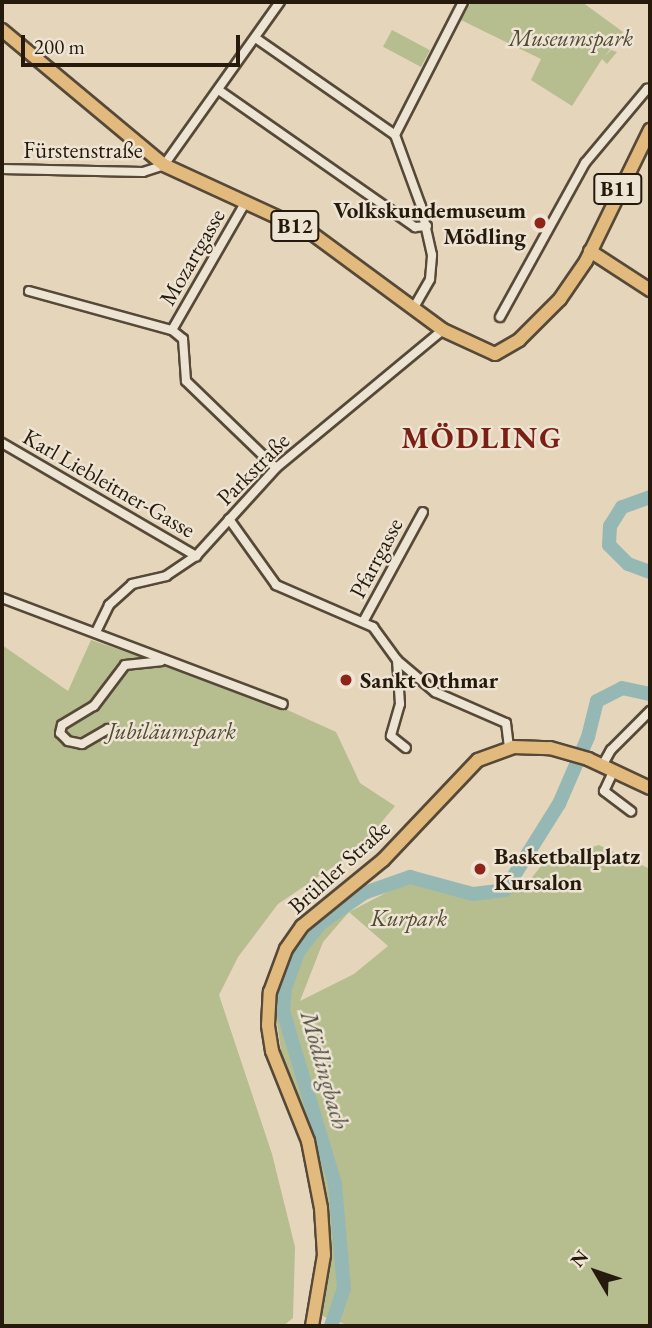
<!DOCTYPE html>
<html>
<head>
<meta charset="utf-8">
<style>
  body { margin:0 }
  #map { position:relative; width:652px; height:1328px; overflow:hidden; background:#e5d5bb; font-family:"EB Garamond",serif }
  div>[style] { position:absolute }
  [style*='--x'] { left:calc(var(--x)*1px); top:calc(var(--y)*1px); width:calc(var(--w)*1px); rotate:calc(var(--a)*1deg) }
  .green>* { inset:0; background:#b6bd8f; transform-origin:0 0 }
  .river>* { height:14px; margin:-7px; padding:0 7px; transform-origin:7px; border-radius:7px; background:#96b8b5 }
  .roads { filter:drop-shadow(2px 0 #564938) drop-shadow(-2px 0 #564938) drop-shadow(0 2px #564938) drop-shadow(0 -2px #564938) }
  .street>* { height:8px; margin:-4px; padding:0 4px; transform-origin:4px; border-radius:4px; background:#eee4d3 }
  .primary>* { height:12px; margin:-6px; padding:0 6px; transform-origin:6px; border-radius:6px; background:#e2ba7e }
  .dots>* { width:19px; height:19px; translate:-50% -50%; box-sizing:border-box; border:4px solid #eee4d3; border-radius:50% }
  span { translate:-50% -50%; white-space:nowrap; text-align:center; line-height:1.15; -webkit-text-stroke:5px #eee4d3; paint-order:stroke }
  .shield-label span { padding:2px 5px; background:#eee4d3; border:2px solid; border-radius:5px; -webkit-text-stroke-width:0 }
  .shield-label { font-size:21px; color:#261a0d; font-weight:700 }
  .park-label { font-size:23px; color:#514b34; font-style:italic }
  .street-label { font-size:23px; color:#261a0d }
  .poi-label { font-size:23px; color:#261a0d; font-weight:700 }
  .right { translate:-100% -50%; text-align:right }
  .left { translate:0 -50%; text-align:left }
  .water-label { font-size:24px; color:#48493f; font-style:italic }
  .district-label { font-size:30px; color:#7a1f14; font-weight:700; letter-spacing:2px }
  .frame { position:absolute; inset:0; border:4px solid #261a0d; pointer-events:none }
  .north { position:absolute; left:561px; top:1237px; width:70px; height:70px; -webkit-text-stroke:5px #eee4d3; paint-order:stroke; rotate:309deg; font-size:19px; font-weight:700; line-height:28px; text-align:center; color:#261a0d }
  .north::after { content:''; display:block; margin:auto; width:24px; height:32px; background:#261a0d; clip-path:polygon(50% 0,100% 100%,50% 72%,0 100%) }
  .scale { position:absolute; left:21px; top:35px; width:219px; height:32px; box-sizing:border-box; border:4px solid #261a0d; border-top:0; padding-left:9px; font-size:21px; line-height:24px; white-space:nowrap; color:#261a0d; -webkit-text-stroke:5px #eee4d3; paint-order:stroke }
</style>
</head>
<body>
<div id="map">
  <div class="green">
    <i style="clip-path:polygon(471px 2px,582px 2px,623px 32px,605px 56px,611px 50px,617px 52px,607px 64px,602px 59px,572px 106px,531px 80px,541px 59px,461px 20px)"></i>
    <i style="left:392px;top:30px;width:43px;height:19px;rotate:28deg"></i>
    <i style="clip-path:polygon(91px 640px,261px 698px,336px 732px,360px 783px,395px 806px,358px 850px,278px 904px,238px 957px,219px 995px,272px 1154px,295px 1247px,293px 1318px,283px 1326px,2px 1326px,2px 645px,68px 691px)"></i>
    <i style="clip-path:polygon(evenodd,599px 845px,650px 869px,650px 1326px,350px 1326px,322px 1316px,331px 1238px,315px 1137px,282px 1058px,274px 1002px,287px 967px,315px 925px,341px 905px,349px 912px,403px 884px,424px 884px,472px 897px,510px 881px,520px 892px,546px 860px,599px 845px,349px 912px,388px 946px,354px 974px,300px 1001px,323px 942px,349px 912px)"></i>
  </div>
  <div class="river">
    <i style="--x:650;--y:497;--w:30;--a:160"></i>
    <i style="--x:622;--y:507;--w:22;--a:122"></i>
    <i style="--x:610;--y:526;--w:19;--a:93"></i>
    <i style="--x:609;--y:545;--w:27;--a:45"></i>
    <i style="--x:628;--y:564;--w:23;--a:20"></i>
    <i style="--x:331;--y:1326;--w:39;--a:-71"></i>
    <i style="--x:344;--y:1289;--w:105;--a:-94.9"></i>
    <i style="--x:335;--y:1184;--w:181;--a:-106.7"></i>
    <i style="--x:283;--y:1011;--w:23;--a:-85"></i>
    <i style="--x:285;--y:988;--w:38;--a:-70"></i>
    <i style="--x:298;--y:952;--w:37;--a:-52"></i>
    <i style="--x:321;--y:923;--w:52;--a:-34.9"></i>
    <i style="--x:364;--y:893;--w:49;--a:-19.2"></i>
    <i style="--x:410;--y:877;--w:65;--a:15.1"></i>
    <i style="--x:473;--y:894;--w:32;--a:-7"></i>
    <i style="--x:505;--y:890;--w:102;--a:-57.9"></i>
    <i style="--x:559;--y:804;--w:73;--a:-66.6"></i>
    <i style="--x:588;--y:737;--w:37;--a:-76"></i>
    <i style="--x:597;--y:701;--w:28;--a:-27"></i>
    <i style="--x:622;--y:688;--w:29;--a:12"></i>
  </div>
  <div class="roads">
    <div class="street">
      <i style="--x:257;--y:39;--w:168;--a:34.8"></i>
      <i style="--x:220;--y:91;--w:238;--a:34.9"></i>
      <i style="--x:415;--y:227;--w:12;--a:-5"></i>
      <i style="--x:2;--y:169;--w:141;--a:1.2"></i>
      <i style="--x:143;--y:172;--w:22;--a:-18"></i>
      <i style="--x:164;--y:165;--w:200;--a:-54.6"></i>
      <i style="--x:29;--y:291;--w:148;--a:15.3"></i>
      <i style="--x:172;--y:330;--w:14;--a:39"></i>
      <i style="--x:183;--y:339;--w:42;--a:85.9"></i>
      <i style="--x:186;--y:381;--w:125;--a:44"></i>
      <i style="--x:413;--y:309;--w:34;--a:-60"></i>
      <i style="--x:430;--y:279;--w:24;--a:-85"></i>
      <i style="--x:432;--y:255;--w:50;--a:-102.7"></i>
      <i style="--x:421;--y:206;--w:76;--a:-110.1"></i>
      <i style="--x:395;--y:135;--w:149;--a:-62.9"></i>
      <i style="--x:500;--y:317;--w:176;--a:-61.1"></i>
      <i style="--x:585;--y:163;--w:97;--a:-50"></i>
      <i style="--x:647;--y:89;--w:4;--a:34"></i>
      <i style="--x:172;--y:330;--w:146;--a:-60.1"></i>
      <i style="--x:2;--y:443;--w:225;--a:30.2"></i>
      <i style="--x:229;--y:519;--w:81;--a:54.5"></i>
      <i style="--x:276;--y:585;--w:106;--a:23.4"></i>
      <i style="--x:373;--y:627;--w:41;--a:54"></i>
      <i style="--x:397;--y:660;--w:50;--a:40.1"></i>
      <i style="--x:435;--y:692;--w:77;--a:23.6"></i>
      <i style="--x:506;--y:723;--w:25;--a:83"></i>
      <i style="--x:2;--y:598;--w:300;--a:20.7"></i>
      <i style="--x:363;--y:622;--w:125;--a:-61.4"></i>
      <i style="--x:96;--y:632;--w:30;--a:-64"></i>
      <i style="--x:109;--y:605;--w:31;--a:-42"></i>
      <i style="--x:132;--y:584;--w:35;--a:-13"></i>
      <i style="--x:166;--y:576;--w:36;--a:-34"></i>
      <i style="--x:196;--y:556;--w:119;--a:-47.7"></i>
      <i style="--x:276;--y:468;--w:217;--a:-39.6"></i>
      <i style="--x:397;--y:660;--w:44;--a:86.1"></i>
      <i style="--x:400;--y:704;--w:33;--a:106"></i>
      <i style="--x:391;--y:736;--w:19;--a:39"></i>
      <i style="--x:117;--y:733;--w:10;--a:-156"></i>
      <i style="--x:108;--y:729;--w:30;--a:150"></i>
      <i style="--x:82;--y:744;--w:14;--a:-168"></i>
      <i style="--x:68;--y:741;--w:11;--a:-135"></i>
      <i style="--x:60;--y:733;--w:8;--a:-76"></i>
      <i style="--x:62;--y:725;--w:37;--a:-31"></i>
      <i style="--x:94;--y:706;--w:51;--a:-52.9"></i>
      <i style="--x:125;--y:665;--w:36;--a:-6"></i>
      <i style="--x:602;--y:766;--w:18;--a:-61"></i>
      <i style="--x:611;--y:750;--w:55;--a:-45"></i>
      <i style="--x:613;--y:772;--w:21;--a:115"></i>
      <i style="--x:604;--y:791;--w:34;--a:37"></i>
    </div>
    <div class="primary">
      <i style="--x:2;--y:30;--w:211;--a:39.8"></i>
      <i style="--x:164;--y:165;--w:161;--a:24.7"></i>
      <i style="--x:310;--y:232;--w:165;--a:36.4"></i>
      <i style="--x:443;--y:330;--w:57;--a:24.8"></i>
      <i style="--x:495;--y:354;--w:28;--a:-30"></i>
      <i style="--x:519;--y:340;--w:58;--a:-45"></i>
      <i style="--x:560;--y:299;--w:46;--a:-55.6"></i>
      <i style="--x:586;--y:261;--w:146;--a:-64"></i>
      <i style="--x:590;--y:251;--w:72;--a:33"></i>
      <i style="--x:312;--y:1326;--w:72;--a:-80.4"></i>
      <i style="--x:324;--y:1255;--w:47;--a:-93.7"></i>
      <i style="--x:321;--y:1208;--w:68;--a:-101"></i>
      <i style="--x:308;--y:1141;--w:97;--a:-111.8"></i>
      <i style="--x:272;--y:1051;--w:26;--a:-99"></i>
      <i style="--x:268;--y:1025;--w:33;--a:-87"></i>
      <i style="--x:270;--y:992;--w:46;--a:-69.6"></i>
      <i style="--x:286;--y:949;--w:28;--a:-55"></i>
      <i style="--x:302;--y:926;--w:104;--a:-39.2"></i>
      <i style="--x:383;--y:860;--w:138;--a:-46.5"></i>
      <i style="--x:478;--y:760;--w:37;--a:-20"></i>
      <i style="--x:513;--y:747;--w:37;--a:2"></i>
      <i style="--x:550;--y:748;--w:40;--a:16"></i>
      <i style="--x:588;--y:759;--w:68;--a:25.1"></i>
    </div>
  </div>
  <div class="dots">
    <i style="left:540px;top:223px;background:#8f2418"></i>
    <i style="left:346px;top:680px;background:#8f2418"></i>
    <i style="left:480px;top:869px;background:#8f2418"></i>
  </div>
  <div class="shield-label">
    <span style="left:618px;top:189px">B11</span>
    <span style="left:295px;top:226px">B12</span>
  </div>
  <div class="park-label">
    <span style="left:571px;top:38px">Museumspark</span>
    <span style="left:172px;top:731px">Jubiläumspark</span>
    <span style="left:409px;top:918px">Kurpark</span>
  </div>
  <div class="street-label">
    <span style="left:83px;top:150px">Fürstenstraße</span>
    <span style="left:192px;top:257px;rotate:-60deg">Mozartgasse</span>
    <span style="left:253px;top:469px;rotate:-45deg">Parkstraße</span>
    <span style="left:109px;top:483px;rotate:30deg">Karl Liebleitner-Gasse</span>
    <span style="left:376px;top:558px;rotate:-62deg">Pfarrgasse</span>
    <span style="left:339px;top:867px;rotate:-42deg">Brühler Straße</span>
  </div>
  <div class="poi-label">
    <span class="right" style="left:526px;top:223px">Volkskundemuseum<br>Mödling</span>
    <span class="left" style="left:360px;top:680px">Sankt Othmar</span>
    <span class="left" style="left:494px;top:869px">Basketballplatz<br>Kursalon</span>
  </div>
  <div class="water-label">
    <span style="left:325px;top:1070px;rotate:74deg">Mödlingbach</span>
  </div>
  <div class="district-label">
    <span style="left:482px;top:438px">MÖDLING</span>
  </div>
  <div class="frame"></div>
  <div class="north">N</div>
  <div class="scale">200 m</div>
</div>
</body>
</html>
